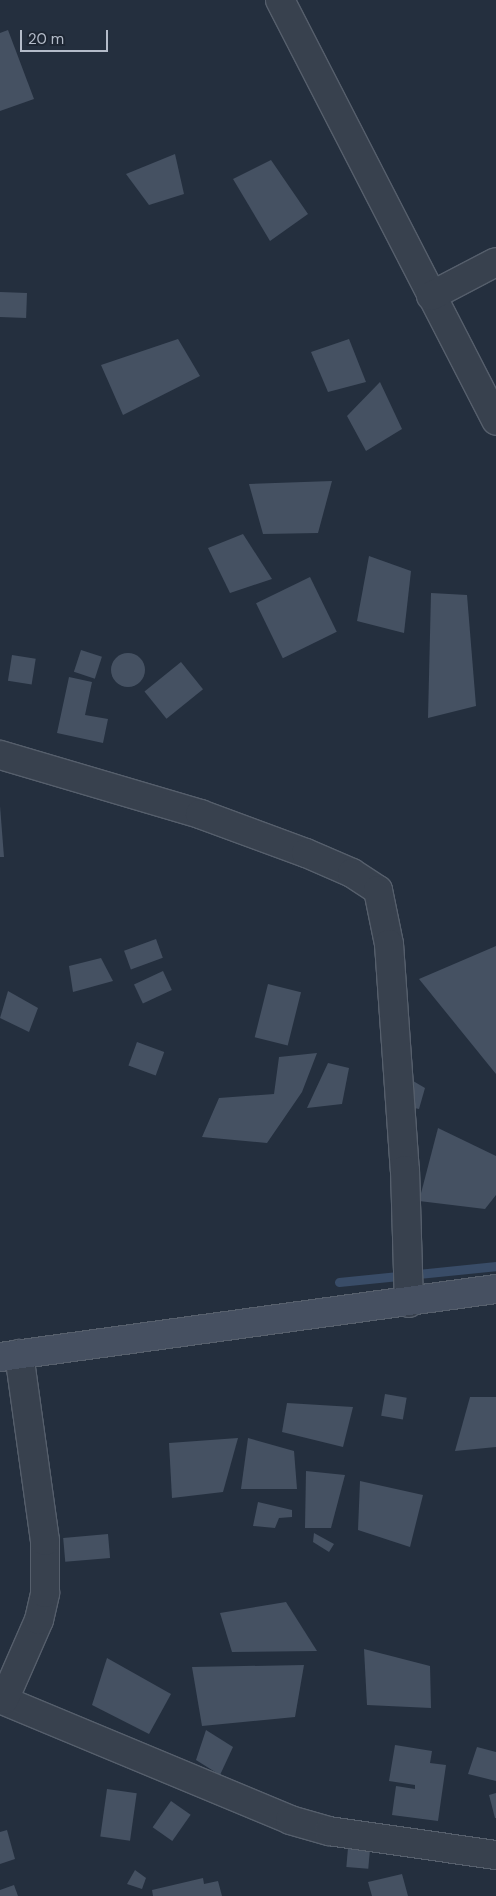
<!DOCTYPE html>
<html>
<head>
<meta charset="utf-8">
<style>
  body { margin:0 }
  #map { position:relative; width:496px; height:1896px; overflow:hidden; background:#242f3e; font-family:"DM Sans",sans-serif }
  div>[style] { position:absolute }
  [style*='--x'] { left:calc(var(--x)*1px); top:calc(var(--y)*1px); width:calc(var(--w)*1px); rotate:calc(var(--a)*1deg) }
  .stream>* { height:9px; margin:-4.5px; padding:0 4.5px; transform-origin:4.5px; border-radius:4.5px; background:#394c67 }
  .building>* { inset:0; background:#455162; transform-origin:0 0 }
  .round { border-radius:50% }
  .roads { filter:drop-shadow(1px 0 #565f6c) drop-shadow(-1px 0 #565f6c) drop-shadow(0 1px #565f6c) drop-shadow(0 -1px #565f6c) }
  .street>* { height:28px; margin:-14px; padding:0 14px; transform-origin:14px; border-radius:14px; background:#38414e }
  .secondary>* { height:28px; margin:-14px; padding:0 14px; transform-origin:14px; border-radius:14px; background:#465061 }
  span { translate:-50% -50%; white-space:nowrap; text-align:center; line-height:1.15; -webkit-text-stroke:4px #1d2633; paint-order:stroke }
  .scale { position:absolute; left:20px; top:30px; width:88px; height:22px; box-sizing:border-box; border:2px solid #b4bcc9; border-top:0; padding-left:6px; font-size:15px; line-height:18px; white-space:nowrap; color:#b4bcc9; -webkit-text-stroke:4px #1d2633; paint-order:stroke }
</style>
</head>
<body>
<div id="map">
  <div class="stream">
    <i style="--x:339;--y:1282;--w:158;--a:-5.8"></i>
  </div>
  <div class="building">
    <i style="clip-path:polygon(8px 30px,34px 99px,0 111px,0 33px)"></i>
    <i style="clip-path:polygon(175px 154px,184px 194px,149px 205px,126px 174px)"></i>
    <i style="clip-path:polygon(271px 160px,308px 214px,270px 241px,233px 179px)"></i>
    <i style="left:0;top:292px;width:27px;height:25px;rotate:2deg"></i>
    <i style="clip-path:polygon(178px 339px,200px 376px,123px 415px,101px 365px)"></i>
    <i style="clip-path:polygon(349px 339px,366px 382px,328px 392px,311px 352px)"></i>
    <i style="clip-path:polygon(380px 382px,402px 429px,366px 451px,347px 416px)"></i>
    <i style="clip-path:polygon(332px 481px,318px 533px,263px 534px,249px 484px)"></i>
    <i style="clip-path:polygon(243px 534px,272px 579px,230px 593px,208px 548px)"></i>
    <i style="clip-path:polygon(369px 556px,411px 571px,404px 633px,357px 621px)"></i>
    <i style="left:310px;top:577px;width:61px;height:60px;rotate:64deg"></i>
    <i style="clip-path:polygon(431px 593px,467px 595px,476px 706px,428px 718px)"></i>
    <i style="left:81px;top:650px;width:22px;height:23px;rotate:18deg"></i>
    <i class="round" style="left:111px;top:653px;width:34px;height:34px"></i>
    <i style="left:12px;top:655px;width:24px;height:26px;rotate:9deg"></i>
    <i style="left:181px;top:662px;width:35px;height:47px;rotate:51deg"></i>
    <i style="clip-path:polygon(69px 677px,92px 682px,85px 715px,108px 719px,103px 743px,57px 733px)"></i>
    <i style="clip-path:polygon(0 806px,4px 857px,0 857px)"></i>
    <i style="left:156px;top:939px;width:20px;height:34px;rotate:70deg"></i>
    <i style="clip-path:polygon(496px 946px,496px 1074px,419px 979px)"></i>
    <i style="clip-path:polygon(101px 958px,113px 981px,73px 992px,69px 966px)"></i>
    <i style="left:163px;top:971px;width:21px;height:32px;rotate:65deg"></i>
    <i style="left:268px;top:984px;width:34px;height:55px;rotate:14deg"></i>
    <i style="clip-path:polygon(8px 991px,38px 1008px,29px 1032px,0 1018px)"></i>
    <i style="left:137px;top:1042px;width:29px;height:25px;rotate:20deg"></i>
    <i style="clip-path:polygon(317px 1053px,302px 1092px,267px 1143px,202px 1137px,219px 1098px,274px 1094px,279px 1057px)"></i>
    <i style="clip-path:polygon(328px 1063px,349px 1068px,342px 1104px,307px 1108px)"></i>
    <i style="clip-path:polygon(408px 1078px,425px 1088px,419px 1109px,410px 1107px)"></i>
    <i style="clip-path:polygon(438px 1128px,496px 1156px,496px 1195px,485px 1209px,419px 1201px)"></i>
    <i style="left:385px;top:1394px;width:22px;height:22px;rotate:10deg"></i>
    <i style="clip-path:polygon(470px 1397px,496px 1397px,496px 1447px,455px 1451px)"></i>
    <i style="clip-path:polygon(287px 1403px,353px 1407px,343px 1447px,282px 1432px)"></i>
    <i style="clip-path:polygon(238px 1438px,223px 1492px,172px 1498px,169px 1443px)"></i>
    <i style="clip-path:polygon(248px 1438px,294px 1451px,297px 1489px,241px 1489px)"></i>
    <i style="clip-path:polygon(306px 1471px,345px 1475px,331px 1528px,305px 1528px)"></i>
    <i style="clip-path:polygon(360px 1481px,423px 1495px,410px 1547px,358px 1530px)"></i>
    <i style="clip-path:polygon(258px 1502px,292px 1510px,292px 1517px,279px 1518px,275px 1528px,253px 1526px)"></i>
    <i style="clip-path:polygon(314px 1533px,334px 1544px,329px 1552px,313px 1542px)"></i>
    <i style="left:108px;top:1534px;width:24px;height:45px;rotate:85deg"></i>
    <i style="clip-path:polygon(286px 1602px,317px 1651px,232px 1652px,220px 1613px)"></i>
    <i style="clip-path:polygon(364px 1649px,430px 1666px,431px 1708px,367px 1705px)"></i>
    <i style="clip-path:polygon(107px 1658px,171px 1694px,149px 1734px,92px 1705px)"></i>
    <i style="clip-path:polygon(304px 1665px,295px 1717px,202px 1726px,192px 1667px)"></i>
    <i style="clip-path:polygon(206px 1730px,233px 1747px,220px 1775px,196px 1760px)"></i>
    <i style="clip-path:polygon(395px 1745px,432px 1751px,430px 1763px,446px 1765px,438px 1821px,392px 1815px,396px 1786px,415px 1789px,415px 1785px,389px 1781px)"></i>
    <i style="clip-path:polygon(477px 1747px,496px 1752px,496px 1781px,468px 1774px)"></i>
    <i style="left:107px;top:1789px;width:30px;height:48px;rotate:8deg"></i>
    <i style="clip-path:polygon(496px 1793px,496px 1818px,495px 1818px,489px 1795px)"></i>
    <i style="left:171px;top:1801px;width:24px;height:32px;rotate:35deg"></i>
    <i style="clip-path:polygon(7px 1830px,15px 1859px,0 1864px,0 1832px)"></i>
    <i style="left:348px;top:1848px;width:22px;height:19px;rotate:5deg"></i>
    <i style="clip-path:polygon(135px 1870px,146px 1878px,142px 1889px,127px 1884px)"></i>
    <i style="clip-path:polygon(402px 1874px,408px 1896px,372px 1896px,368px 1882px)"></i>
    <i style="clip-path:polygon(203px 1878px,204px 1884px,218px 1881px,222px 1896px,153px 1896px,152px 1890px)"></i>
    <i style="clip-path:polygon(14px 1885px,18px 1896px,0 1896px,0 1890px)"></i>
  </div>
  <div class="roads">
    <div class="street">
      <i style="--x:280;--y:0;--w:473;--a:62.8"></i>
      <i style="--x:431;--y:296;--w:73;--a:-27.6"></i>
      <i style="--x:0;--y:755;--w:209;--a:16.4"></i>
      <i style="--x:200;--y:814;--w:113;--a:20.2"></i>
      <i style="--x:306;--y:853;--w:50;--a:23.5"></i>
      <i style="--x:352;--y:873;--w:31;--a:33"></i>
      <i style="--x:378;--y:890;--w:55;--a:78.5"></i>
      <i style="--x:389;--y:944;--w:227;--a:86"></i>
      <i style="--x:405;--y:1170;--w:133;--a:88.3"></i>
      <i style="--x:0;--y:1699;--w:314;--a:22.6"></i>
      <i style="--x:290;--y:1820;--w:41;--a:15.8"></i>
      <i style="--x:329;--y:1831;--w:169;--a:8.2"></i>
      <i style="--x:4;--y:1700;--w:87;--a:-66.4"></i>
      <i style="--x:39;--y:1620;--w:28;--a:-77"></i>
      <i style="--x:45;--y:1593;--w:52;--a:-90"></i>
      <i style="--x:45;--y:1541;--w:189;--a:-97.9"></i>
    </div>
    <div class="secondary">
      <i style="--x:0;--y:1357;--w:501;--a:-7.81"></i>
    </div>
  </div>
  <div class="scale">20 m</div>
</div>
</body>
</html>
